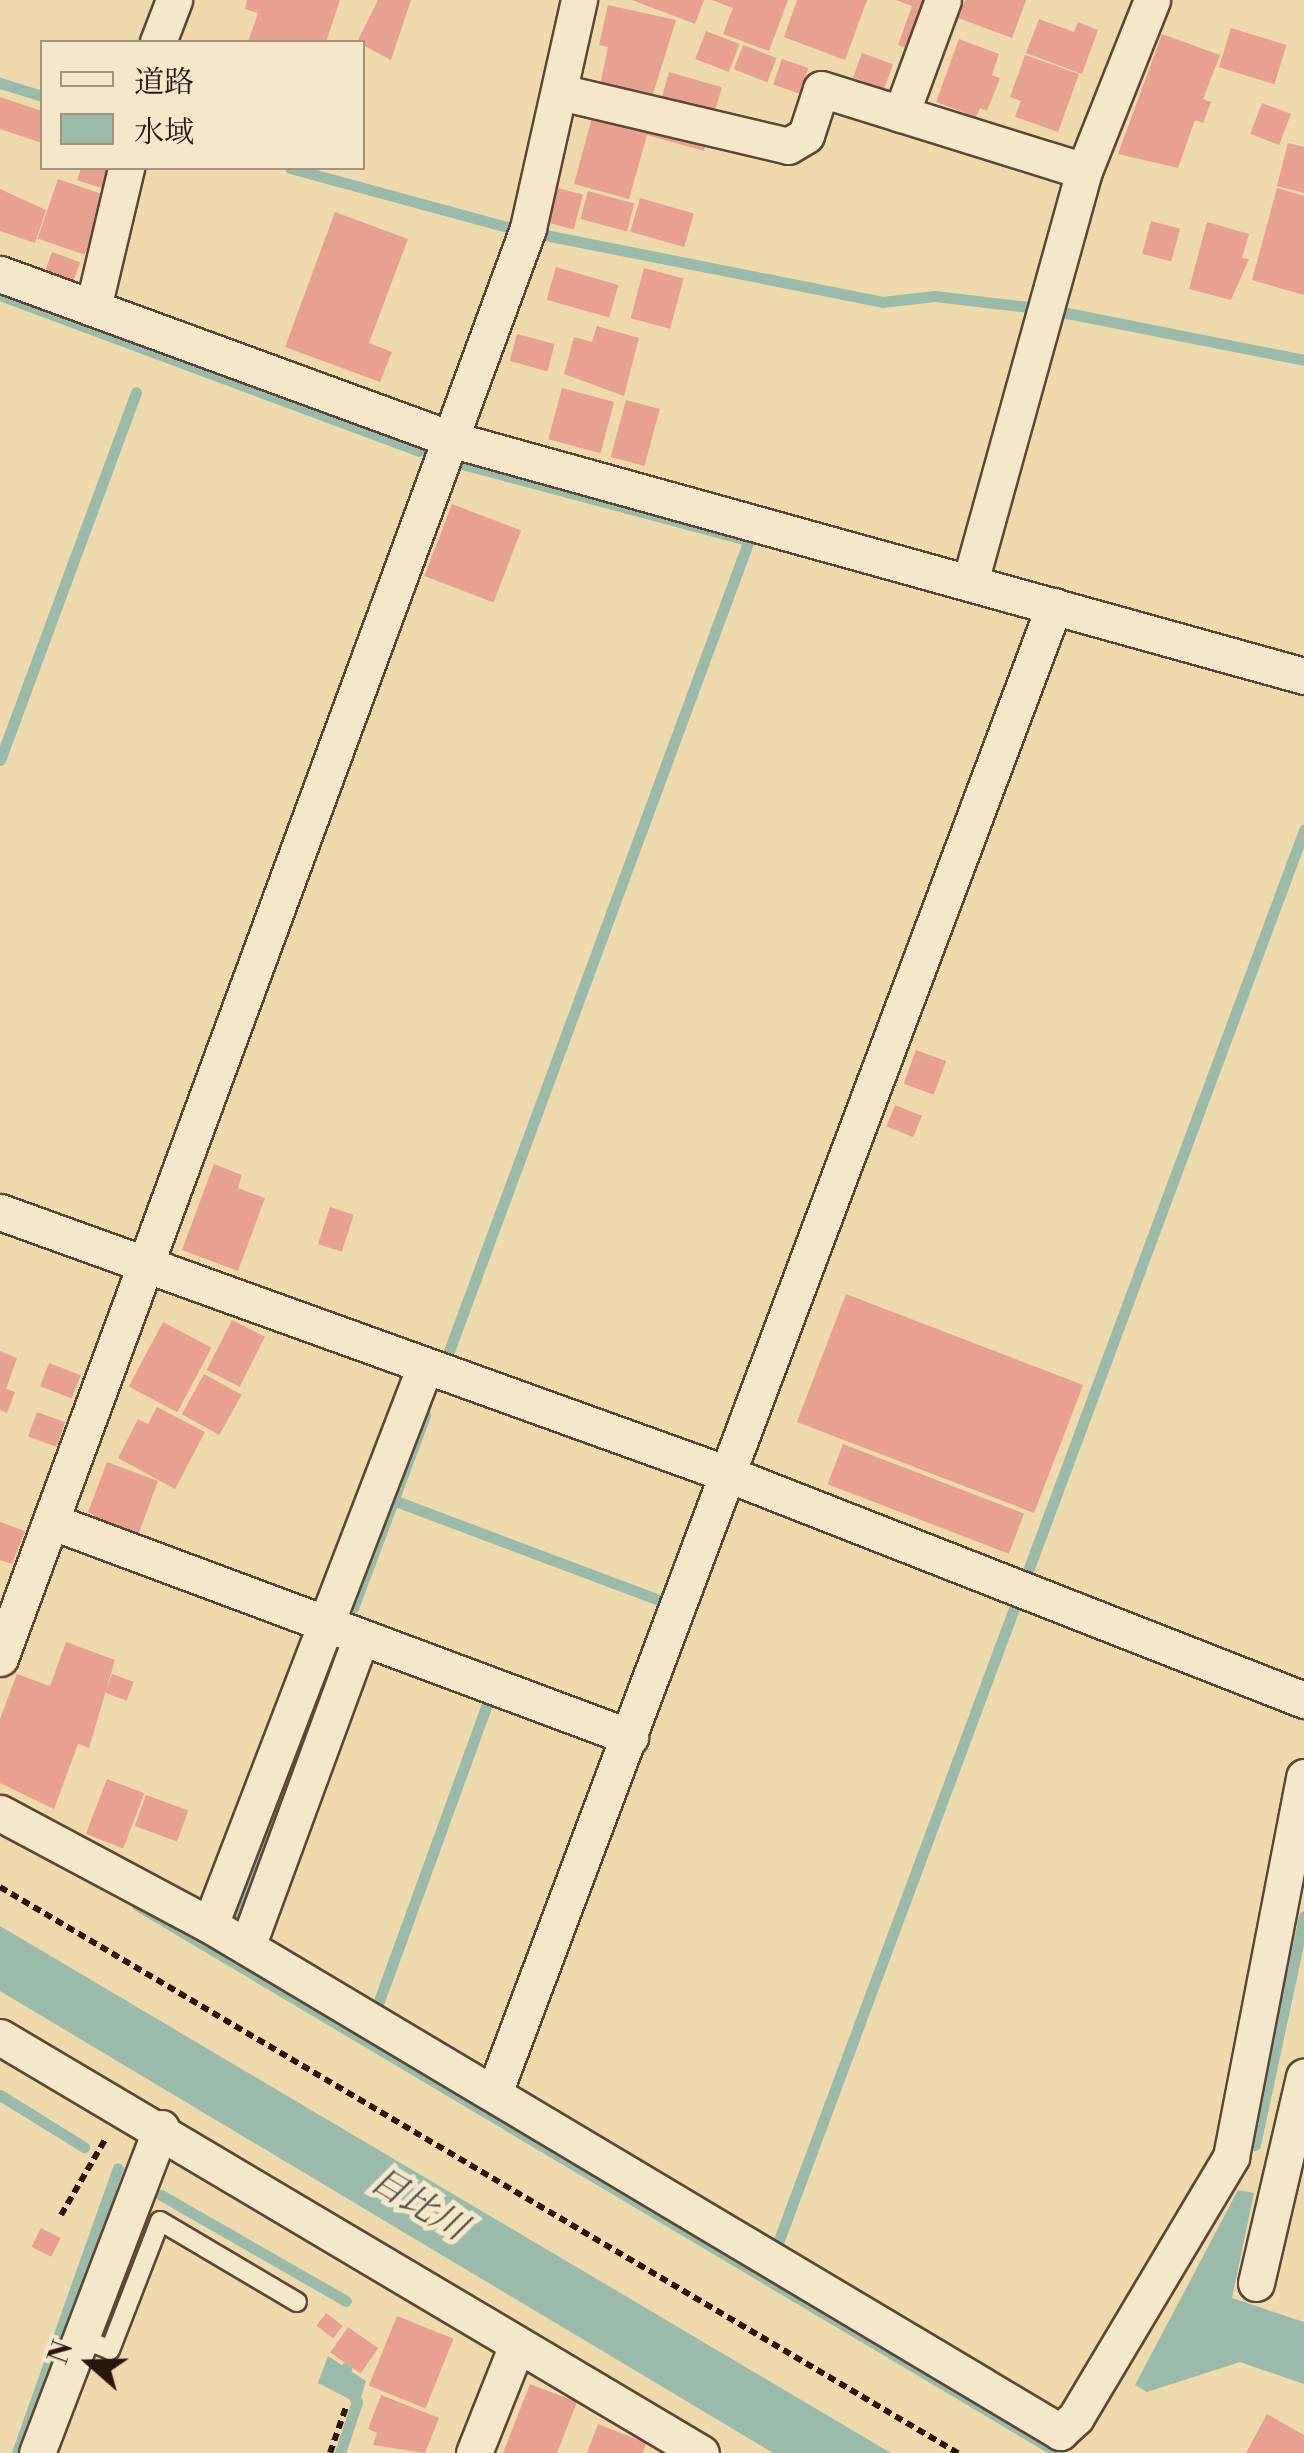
<!DOCTYPE html>
<html>
<head>
<meta charset="utf-8">
<style>
  body { margin:0 }
  #map { position:relative; width:1304px; height:2453px; overflow:hidden; background:#efdaae; font-family:"Libre Bodoni","Noto Serif JP",serif }
  div>[style] { position:absolute }
  [style*='--x'] { left:calc(var(--x)*1px); top:calc(var(--y)*1px); width:calc(var(--w)*1px); rotate:calc(var(--a)*1deg) }
  .water>* { inset:0; background:#9abba9 }
  .stream>* { height:11px; margin:-5.5px; padding:0 5.5px; transform-origin:5.5px; border-radius:5.5px; background:#9abba9 }
  .building>* { inset:0; background:#e8a091; transform-origin:0 0 }
  .path>* { height:6px; margin-top:-3px; transform-origin:0; background:repeating-linear-gradient(90deg,#2b160e 0 8px,transparent 0 13px) }
  .roads { filter:drop-shadow(2px 0 #5c4736) drop-shadow(-2px 0 #5c4736) drop-shadow(0 2px #5c4736) drop-shadow(0 -2px #5c4736) }
  .service>* { height:18px; margin:-9px; padding:0 9px; transform-origin:9px; border-radius:9px; background:#f5e7ca }
  .minor>* { height:35px; margin:-17.5px; padding:0 17.5px; transform-origin:17.5px; border-radius:17.5px; background:#f5e7ca }
  span { translate:-50% -50%; white-space:nowrap; text-align:center; line-height:1.15; -webkit-text-stroke:10px #f5e7ca; paint-order:stroke }
  .water-label { font-size:35px; color:#525044; font-style:italic }
  .legend { position:absolute; left:40px; top:40px; width:325px; height:130px; box-sizing:border-box; background:#f5e7ca; border:2px solid #a4937f; margin:0; padding:12px 18px; list-style:none; font-size:30px; color:#2b160e }
  .legend li { display:flex; align-items:center; gap:20px; height:50px }
  .legend b { width:50px; border:2px solid #a4937f }
  .north { position:absolute; left:40px; top:2313px; width:100px; height:100px; -webkit-text-stroke:8px #f5e7ca; paint-order:stroke; rotate:290deg; font-size:28px; font-weight:700; line-height:40px; text-align:center; color:#2b160e }
  .north::after { content:''; display:block; margin:auto; width:35px; height:45px; background:#2b160e; clip-path:polygon(50% 0,100% 100%,50% 72%,0 100%) }
</style>
</head>
<body>
<div id="map">
  <div class="water">
    <i style="clip-path:polygon(0 1926px,891px 2453px,773px 2453px,0 1991px)"></i>
    <i style="clip-path:polygon(1238px 2190px,1254px 2193px,1232px 2298px,1304px 2322px,1304px 2384px,1240px 2362px,1147px 2392px,1135px 2385px)"></i>
    <i style="clip-path:polygon(328px 2356px,366px 2381px,359px 2404px,318px 2383px)"></i>
  </div>
  <div class="stream">
    <i style="--x:0;--y:83;--w:44;--a:17.2"></i>
    <i style="--x:290;--y:168;--w:225;--a:15.2"></i>
    <i style="--x:540;--y:234;--w:349;--a:11.2"></i>
    <i style="--x:882;--y:302;--w:53;--a:-6.5"></i>
    <i style="--x:935;--y:296;--w:94;--a:6.7"></i>
    <i style="--x:0;--y:295;--w:447;--a:20.4"></i>
    <i style="--x:1062;--y:312;--w:247;--a:11.2"></i>
    <i style="--x:462;--y:464;--w:296;--a:14.9"></i>
    <i style="--x:0;--y:760;--w:392;--a:-69.7"></i>
    <i style="--x:449;--y:1351;--w:865;--a:-69.7"></i>
    <i style="--x:393;--y:1500;--w:286;--a:20.6"></i>
    <i style="--x:1029;--y:1568;--w:788;--a:-69.56"></i>
    <i style="--x:353;--y:1608;--w:206;--a:-69.5"></i>
    <i style="--x:137;--y:1905;--w:1073;--a:30.73"></i>
    <i style="--x:237;--y:1921;--w:176;--a:-69.4"></i>
    <i style="--x:379;--y:2001;--w:319;--a:-70"></i>
    <i style="--x:0;--y:2095;--w:99;--a:31.8"></i>
    <i style="--x:1255;--y:2145;--w:234;--a:-77.9"></i>
    <i style="--x:161;--y:2195;--w:213;--a:29.8"></i>
    <i style="--x:779;--y:2240;--w:680;--a:-69.59"></i>
    <i style="--x:17;--y:2453;--w:302;--a:-70.5"></i>
    <i style="--x:340;--y:2453;--w:54;--a:-71.6"></i>
    <i style="--x:357;--y:2402;--w:30;--a:-120"></i>
    <i style="--x:342;--y:2376;--w:9;--a:-63"></i>
  </div>
  <div class="building">
    <i style="clip-path:polygon(247px 0,340px 0,326px 42px,248px 42px,258px 13px,245px 9px)"></i>
    <i style="clip-path:polygon(378px 0,411px 0,391px 60px,357px 42px)"></i>
    <i style="clip-path:polygon(632px 0,704px 0,695px 24px)"></i>
    <i style="clip-path:polygon(712px 0,788px 0,769px 51px,723px 34px,733px 8px)"></i>
    <i style="clip-path:polygon(797px 0,867px 0,845px 60px,784px 37px)"></i>
    <i style="clip-path:polygon(896px 0,939px 0,919px 53px,898px 45px,912px 6px)"></i>
    <i style="clip-path:polygon(965px 0,1026px 0,1012px 38px,958px 18px)"></i>
    <i style="clip-path:polygon(608px 5px,676px 20px,652px 97px,600px 85px,608px 47px,599px 45px)"></i>
    <i style="clip-path:polygon(1039px 19px,1074px 32px,1078px 22px,1098px 30px,1082px 74px,1026px 53px)"></i>
    <i style="left:1231px;top:28px;width:58px;height:41px;rotate:17deg"></i>
    <i style="left:706px;top:31px;width:36px;height:30px;rotate:21deg"></i>
    <i style="clip-path:polygon(1162px 34px,1220px 55px,1203px 99px,1211px 102px,1203px 123px,1195px 120px,1178px 168px,1118px 154px)"></i>
    <i style="clip-path:polygon(959px 39px,999px 54px,992px 75px,1000px 78px,987px 111px,980px 108px,976px 117px,936px 102px)"></i>
    <i style="left:743px;top:45px;width:36px;height:26px;rotate:21deg"></i>
    <i style="left:862px;top:53px;width:33px;height:26px;rotate:20deg"></i>
    <i style="clip-path:polygon(1025px 55px,1079px 74px,1058px 132px,1015px 117px,1021px 101px,1010px 97px)"></i>
    <i style="left:782px;top:59px;width:28px;height:27px;rotate:19deg"></i>
    <i style="left:669px;top:72px;width:55px;height:30px;rotate:16deg"></i>
    <i style="clip-path:polygon(0 97px,42px 111px,42px 143px,0 129px)"></i>
    <i style="left:1262px;top:103px;width:31px;height:33px;rotate:21deg"></i>
    <i style="clip-path:polygon(595px 106px,708px 134px,704px 151px,647px 135px,629px 199px,574px 184px)"></i>
    <i style="clip-path:polygon(1288px 143px,1304px 147px,1304px 193px,1277px 186px)"></i>
    <i style="clip-path:polygon(81px 168px,112px 168px,105px 189px,77px 180px)"></i>
    <i style="left:58px;top:179px;width:50px;height:63px;rotate:19deg"></i>
    <i style="left:554px;top:187px;width:30px;height:36px;rotate:15deg"></i>
    <i style="clip-path:polygon(1277px 188px,1304px 196px,1304px 295px,1252px 280px)"></i>
    <i style="clip-path:polygon(0 189px,46px 210px,35px 243px,0 231px)"></i>
    <i style="left:588px;top:191px;width:48px;height:29px;rotate:15deg"></i>
    <i style="left:640px;top:198px;width:56px;height:35px;rotate:16deg"></i>
    <i style="clip-path:polygon(335px 212px,408px 239px,369px 343px,392px 352px,380px 382px,285px 347px)"></i>
    <i style="left:1151px;top:221px;width:30px;height:34px;rotate:15deg"></i>
    <i style="clip-path:polygon(1207px 222px,1249px 234px,1242px 258px,1249px 259px,1231px 300px,1189px 289px)"></i>
    <i style="left:52px;top:252px;width:30px;height:20px;rotate:20deg"></i>
    <i style="left:556px;top:267px;width:65px;height:34px;rotate:16deg"></i>
    <i style="left:644px;top:268px;width:41px;height:52px;rotate:15deg"></i>
    <i style="clip-path:polygon(597px 326px,639px 338px,624px 396px,564px 374px,574px 337px,592px 342px)"></i>
    <i style="left:517px;top:334px;width:39px;height:28px;rotate:15deg"></i>
    <i style="left:562px;top:388px;width:54px;height:53px;rotate:15deg"></i>
    <i style="left:626px;top:400px;width:35px;height:59px;rotate:15deg"></i>
    <i style="left:452px;top:504px;width:74px;height:77px;rotate:21deg"></i>
    <i style="left:916px;top:1050px;width:32px;height:36px;rotate:20deg"></i>
    <i style="left:895px;top:1105px;width:29px;height:23px;rotate:22deg"></i>
    <i style="clip-path:polygon(214px 1164px,242px 1175px,238px 1188px,265px 1198px,238px 1271px,182px 1250px)"></i>
    <i style="left:330px;top:1207px;width:25px;height:39px;rotate:18deg"></i>
    <i style="left:846px;top:1294px;width:254px;height:137px;rotate:21deg"></i>
    <i style="left:232px;top:1320px;width:37px;height:56px;rotate:27deg"></i>
    <i style="left:163px;top:1322px;width:55px;height:73px;rotate:28deg"></i>
    <i style="clip-path:polygon(0 1351px,17px 1358px,6px 1389px,15px 1392px,7px 1413px,0 1410px)"></i>
    <i style="left:49px;top:1363px;width:34px;height:25px;rotate:21deg"></i>
    <i style="left:204px;top:1374px;width:43px;height:46px;rotate:29deg"></i>
    <i style="clip-path:polygon(157px 1407px,205px 1432px,175px 1489px,118px 1458px,138px 1419px,148px 1424px)"></i>
    <i style="left:37px;top:1412px;width:30px;height:26px;rotate:20deg"></i>
    <i style="left:843px;top:1444px;width:194px;height:43px;rotate:21deg"></i>
    <i style="clip-path:polygon(107px 1462px,158px 1481px,136px 1541px,90px 1525px,94px 1515px,88px 1512px)"></i>
    <i style="clip-path:polygon(0 1522px,25px 1531px,12px 1564px,0 1560px)"></i>
    <i style="clip-path:polygon(66px 1642px,115px 1660px,89px 1748px,78px 1744px,54px 1809px,0 1783px,0 1719px,17px 1674px,50px 1686px)"></i>
    <i style="left:112px;top:1674px;width:23px;height:20px;rotate:20deg"></i>
    <i style="left:107px;top:1779px;width:40px;height:59px;rotate:21deg"></i>
    <i style="left:146px;top:1795px;width:45px;height:33px;rotate:20deg"></i>
    <i style="left:41px;top:2228px;width:22px;height:21px;rotate:27deg"></i>
    <i style="left:326px;top:2313px;width:21px;height:16px;rotate:37deg"></i>
    <i style="left:397px;top:2316px;width:61px;height:75px;rotate:22deg"></i>
    <i style="left:348px;top:2327px;width:37px;height:31px;rotate:35deg"></i>
    <i style="clip-path:polygon(530px 2384px,577px 2402px,557px 2453px,503px 2453px)"></i>
    <i style="clip-path:polygon(381px 2395px,439px 2418px,425px 2453px,373px 2445px,377px 2433px,368px 2429px)"></i>
    <i style="clip-path:polygon(1267px 2414px,1304px 2435px,1304px 2453px,1246px 2453px)"></i>
    <i style="clip-path:polygon(598px 2424px,646px 2443px,643px 2453px,587px 2453px)"></i>
  </div>
  <div class="path">
    <i style="--x:0;--y:1887;--w:1113;--a:30.58"></i>
    <i style="--x:61;--y:2215;--w:89;--a:-59.7"></i>
    <i style="--x:330;--y:2453;--w:49;--a:-70.8"></i>
  </div>
  <div class="roads">
    <div class="service">
      <i style="--x:81;--y:2338;--w:31;--a:22"></i>
      <i style="--x:110;--y:2350;--w:138;--a:-68.8"></i>
      <i style="--x:160;--y:2221;--w:159;--a:30.6"></i>
    </div>
    <div class="minor">
      <i style="--x:158;--y:42;--w:45;--a:-69.1"></i>
      <i style="--x:560;--y:92;--w:234;--a:13.3"></i>
      <i style="--x:788;--y:146;--w:21;--a:-31"></i>
      <i style="--x:806;--y:135;--w:48;--a:-71.9"></i>
      <i style="--x:821;--y:89;--w:275;--a:17.3"></i>
      <i style="--x:901;--y:114;--w:121;--a:-69.8"></i>
      <i style="--x:0;--y:274;--w:479;--a:20.1"></i>
      <i style="--x:450;--y:439;--w:886;--a:15.51"></i>
      <i style="--x:93;--y:308;--w:144;--a:-76.7"></i>
      <i style="--x:970;--y:582;--w:427;--a:-74.5"></i>
      <i style="--x:1084;--y:171;--w:184;--a:-68.3"></i>
      <i style="--x:0;--y:1212;--w:776;--a:19.81"></i>
      <i style="--x:730;--y:1475;--w:617;--a:21.4"></i>
      <i style="--x:53;--y:1522;--w:616;--a:20.44"></i>
      <i style="--x:0;--y:1658;--w:1524;--a:-69.73"></i>
      <i style="--x:528;--y:228;--w:234;--a:-77.4"></i>
      <i style="--x:0;--y:1813;--w:238;--a:28.1"></i>
      <i style="--x:210;--y:1925;--w:990;--a:30.81"></i>
      <i style="--x:1060;--y:2432;--w:22;--a:-43"></i>
      <i style="--x:1076;--y:2417;--w:303;--a:-59.2"></i>
      <i style="--x:1231;--y:2157;--w:387;--a:-79.1"></i>
      <i style="--x:210;--y:1925;--w:599;--a:-68.96"></i>
      <i style="--x:247;--y:1947;--w:330;--a:-69.8"></i>
      <i style="--x:0;--y:2037;--w:815;--a:30.69"></i>
      <i style="--x:494;--y:2093;--w:1589;--a:-69.36"></i>
      <i style="--x:1256;--y:2283;--w:212;--a:-76.9"></i>
      <i style="--x:37;--y:2453;--w:348;--a:-69.1"></i>
      <i style="--x:474;--y:2453;--w:116;--a:-68.3"></i>
    </div>
  </div>
  <div class="water-label">
    <span style="left:418px;top:2205px;rotate:31deg">目比川</span>
  </div>
  <ul class="legend">
  <li><b style="height:12px;background:#f5e7ca"></b>道路</li>
  <li><b style="height:28px;background:#9abba9"></b>水域</li>
  </ul>
  <div class="north">N</div>
</div>
</body>
</html>
